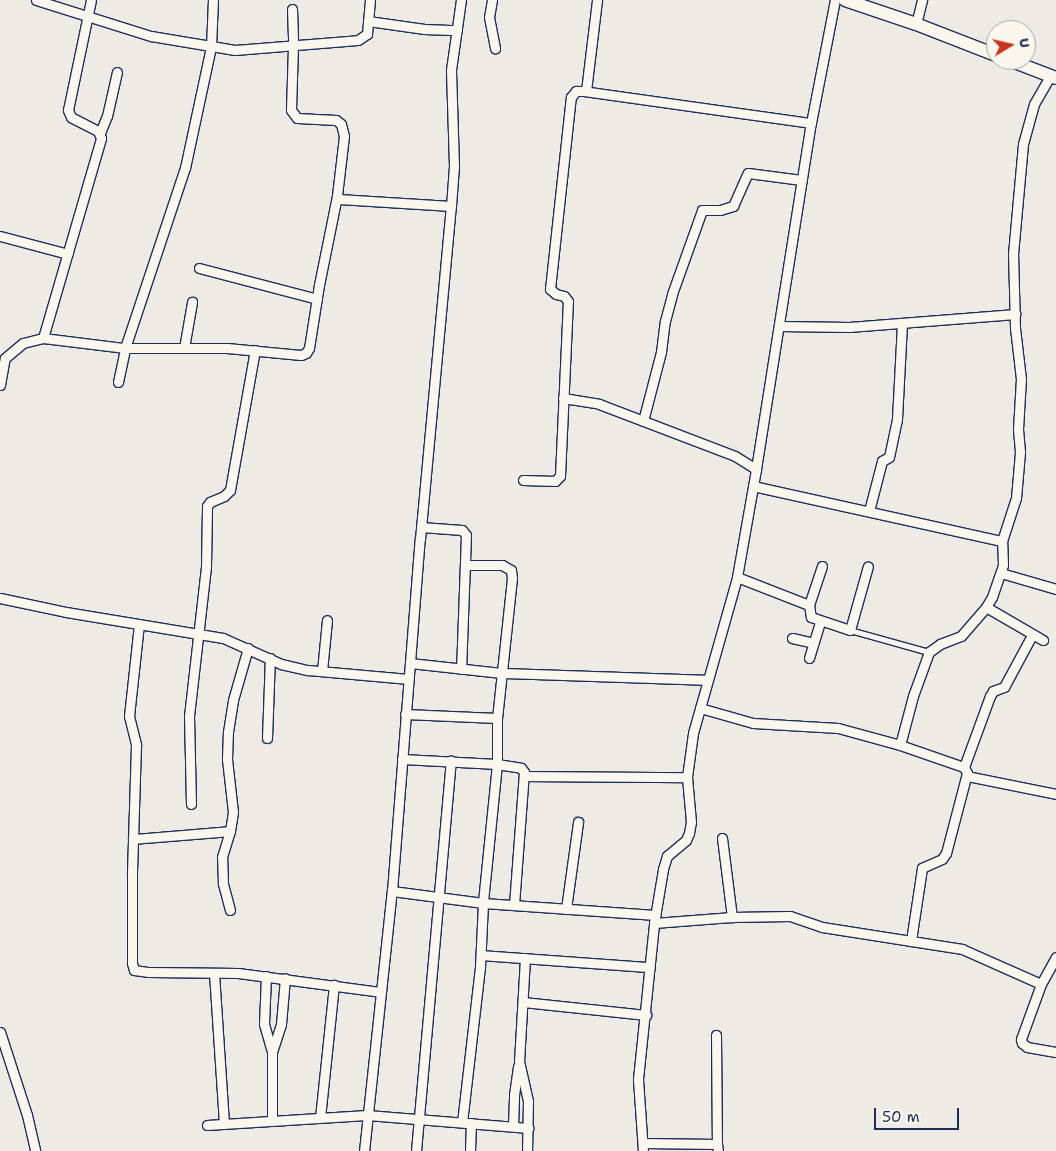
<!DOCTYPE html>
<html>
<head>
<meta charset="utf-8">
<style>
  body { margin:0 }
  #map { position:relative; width:1056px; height:1151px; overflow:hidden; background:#eeebe4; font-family:"Shantell Sans",sans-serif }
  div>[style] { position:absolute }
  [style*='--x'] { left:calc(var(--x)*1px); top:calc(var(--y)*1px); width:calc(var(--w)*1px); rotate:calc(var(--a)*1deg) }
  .roads { filter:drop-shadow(1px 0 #1b2f5e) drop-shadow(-1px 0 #1b2f5e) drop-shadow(0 1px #1b2f5e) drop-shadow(0 -1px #1b2f5e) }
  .service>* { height:4.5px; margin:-2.25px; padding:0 2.25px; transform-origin:2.25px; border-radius:2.25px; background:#fbf7ec }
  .minor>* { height:9px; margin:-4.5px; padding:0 4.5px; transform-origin:4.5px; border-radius:4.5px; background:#fbf7ec }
  .secondary>* { height:12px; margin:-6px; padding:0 6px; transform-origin:6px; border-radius:6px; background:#fbf7ec }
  span { translate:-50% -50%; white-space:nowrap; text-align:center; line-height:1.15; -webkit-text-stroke:4px #fbf7ec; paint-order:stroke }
  .north { position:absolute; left:986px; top:20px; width:50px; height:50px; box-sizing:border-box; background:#fbf7ec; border:1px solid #a1a7b3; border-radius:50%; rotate:81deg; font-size:14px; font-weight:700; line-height:20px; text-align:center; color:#1b2f5e }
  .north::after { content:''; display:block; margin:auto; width:18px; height:22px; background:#c8321e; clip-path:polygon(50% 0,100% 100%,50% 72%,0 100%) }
  .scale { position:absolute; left:874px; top:1108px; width:85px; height:22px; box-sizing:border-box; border:2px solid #1b2f5e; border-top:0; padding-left:6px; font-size:15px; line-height:18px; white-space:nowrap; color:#1b2f5e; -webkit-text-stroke:4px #fbf7ec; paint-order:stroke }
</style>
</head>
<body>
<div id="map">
  <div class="roads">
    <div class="service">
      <i style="--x:850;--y:630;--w:82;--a:15.6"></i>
    </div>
    <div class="minor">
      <i style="--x:36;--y:0;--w:121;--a:17.4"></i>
      <i style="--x:151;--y:36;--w:85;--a:9.5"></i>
      <i style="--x:235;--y:50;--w:123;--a:-4.6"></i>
      <i style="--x:358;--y:40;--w:11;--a:-34"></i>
      <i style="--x:367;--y:34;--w:34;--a:-85"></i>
      <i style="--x:492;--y:0;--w:17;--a:100"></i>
      <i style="--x:489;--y:17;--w:32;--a:79"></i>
      <i style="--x:292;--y:9;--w:37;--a:88"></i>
      <i style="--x:293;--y:46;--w:64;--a:91.8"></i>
      <i style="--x:291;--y:110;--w:10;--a:53"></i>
      <i style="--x:297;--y:118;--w:39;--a:3"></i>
      <i style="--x:336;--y:120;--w:6;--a:39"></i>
      <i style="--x:341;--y:124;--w:12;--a:76"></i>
      <i style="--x:344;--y:136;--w:60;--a:96.7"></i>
      <i style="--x:337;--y:196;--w:4;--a:56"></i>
      <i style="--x:339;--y:199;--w:112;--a:3.6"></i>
      <i style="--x:368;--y:21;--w:57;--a:8.1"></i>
      <i style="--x:424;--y:29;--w:33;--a:2"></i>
      <i style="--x:916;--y:24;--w:25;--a:-76"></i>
      <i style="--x:586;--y:91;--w:92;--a:-83.1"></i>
      <i style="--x:100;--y:133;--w:18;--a:-68"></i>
      <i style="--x:107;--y:116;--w:45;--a:-77.2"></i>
      <i style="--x:0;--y:236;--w:70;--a:14.8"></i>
      <i style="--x:199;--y:268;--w:122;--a:14.7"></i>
      <i style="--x:779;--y:326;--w:70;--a:0.8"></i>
      <i style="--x:849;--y:327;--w:167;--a:-4.5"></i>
      <i style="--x:43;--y:338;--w:208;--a:-73.8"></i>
      <i style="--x:101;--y:138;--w:8;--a:-113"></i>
      <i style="--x:98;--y:131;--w:30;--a:-153"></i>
      <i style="--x:71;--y:117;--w:8;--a:-113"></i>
      <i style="--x:68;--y:110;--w:112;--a:-78.2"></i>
      <i style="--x:184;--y:348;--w:47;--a:-80.1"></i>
      <i style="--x:118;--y:382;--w:35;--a:-78"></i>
      <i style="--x:125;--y:348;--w:190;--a:-71.6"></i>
      <i style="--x:185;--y:168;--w:124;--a:-77.9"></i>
      <i style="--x:211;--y:47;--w:47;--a:-87.6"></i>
      <i style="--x:0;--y:385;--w:27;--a:-80"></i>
      <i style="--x:5;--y:358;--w:23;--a:-40"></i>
      <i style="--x:23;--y:343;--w:21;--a:-14"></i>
      <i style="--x:43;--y:338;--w:83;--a:7"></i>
      <i style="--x:125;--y:348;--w:102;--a:0"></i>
      <i style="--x:227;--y:348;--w:74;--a:5.4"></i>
      <i style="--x:301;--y:355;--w:5;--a:-22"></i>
      <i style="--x:306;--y:353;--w:6;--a:-59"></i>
      <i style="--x:309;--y:348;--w:64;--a:-81"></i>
      <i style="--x:319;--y:285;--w:91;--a:-78.6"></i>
      <i style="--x:563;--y:398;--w:36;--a:9"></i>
      <i style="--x:599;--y:404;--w:146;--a:20.9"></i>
      <i style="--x:735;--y:456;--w:25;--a:32"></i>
      <i style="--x:643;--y:421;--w:71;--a:-75.4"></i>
      <i style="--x:661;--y:352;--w:31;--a:-83"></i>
      <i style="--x:665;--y:321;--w:28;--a:-75"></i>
      <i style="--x:672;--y:294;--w:89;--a:-70.3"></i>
      <i style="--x:702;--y:210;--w:18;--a:0"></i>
      <i style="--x:720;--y:210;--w:14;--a:-17"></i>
      <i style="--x:733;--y:206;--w:36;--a:-66"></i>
      <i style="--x:748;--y:173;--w:54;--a:7.4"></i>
      <i style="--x:523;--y:480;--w:32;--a:2"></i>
      <i style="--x:555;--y:481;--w:7;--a:-45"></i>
      <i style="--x:560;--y:476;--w:175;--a:-87.4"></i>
      <i style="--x:568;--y:301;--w:6;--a:-129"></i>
      <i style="--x:564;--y:296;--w:8;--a:-166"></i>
      <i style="--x:556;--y:294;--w:8;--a:-140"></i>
      <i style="--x:550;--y:289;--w:193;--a:-83.8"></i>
      <i style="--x:571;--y:97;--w:8;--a:-50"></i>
      <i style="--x:576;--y:91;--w:7;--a:0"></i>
      <i style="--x:583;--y:91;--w:230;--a:8"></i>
      <i style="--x:753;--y:486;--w:255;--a:12.5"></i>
      <i style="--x:869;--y:511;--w:52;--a:-75.4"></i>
      <i style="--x:882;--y:461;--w:8;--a:-30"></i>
      <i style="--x:889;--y:457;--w:39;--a:-78"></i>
      <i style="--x:897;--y:419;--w:96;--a:-87"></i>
      <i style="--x:421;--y:527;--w:41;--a:4.2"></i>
      <i style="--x:462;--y:530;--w:6;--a:51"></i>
      <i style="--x:466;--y:535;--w:134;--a:92.1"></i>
      <i style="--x:465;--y:565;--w:37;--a:0"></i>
      <i style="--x:502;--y:565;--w:10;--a:29"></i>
      <i style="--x:511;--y:570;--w:8;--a:83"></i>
      <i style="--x:512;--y:578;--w:141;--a:96.1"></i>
      <i style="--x:497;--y:718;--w:46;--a:90"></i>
      <i style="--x:497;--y:764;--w:24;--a:9"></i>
      <i style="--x:521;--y:768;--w:5;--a:53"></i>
      <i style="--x:524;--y:772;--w:133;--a:94.3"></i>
      <i style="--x:1001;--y:573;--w:57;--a:16.2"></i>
      <i style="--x:737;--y:577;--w:77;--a:21.3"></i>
      <i style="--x:809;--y:605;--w:41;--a:-71.6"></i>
      <i style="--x:0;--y:598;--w:67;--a:12"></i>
      <i style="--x:66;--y:612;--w:159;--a:9.4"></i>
      <i style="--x:223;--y:638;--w:64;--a:24.1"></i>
      <i style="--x:281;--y:664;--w:28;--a:13"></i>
      <i style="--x:308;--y:670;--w:101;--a:5.1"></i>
      <i style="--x:809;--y:605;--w:12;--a:81"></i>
      <i style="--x:811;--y:617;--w:41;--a:18.4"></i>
      <i style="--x:850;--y:630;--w:66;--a:-74.3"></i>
      <i style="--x:986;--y:607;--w:66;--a:30.1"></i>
      <i style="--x:139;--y:624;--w:93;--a:96.2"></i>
      <i style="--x:129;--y:716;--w:30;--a:76"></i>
      <i style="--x:136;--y:745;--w:129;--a:91.8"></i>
      <i style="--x:132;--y:874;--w:89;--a:90"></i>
      <i style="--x:132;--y:963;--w:7;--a:74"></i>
      <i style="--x:134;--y:970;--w:15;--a:8"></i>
      <i style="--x:149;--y:972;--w:89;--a:0.6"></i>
      <i style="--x:238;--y:973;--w:143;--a:7.6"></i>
      <i style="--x:792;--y:638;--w:22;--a:13"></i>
      <i style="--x:809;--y:658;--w:39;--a:-73"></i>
      <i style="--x:410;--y:663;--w:92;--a:6.3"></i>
      <i style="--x:501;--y:673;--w:206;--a:1.9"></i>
      <i style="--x:322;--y:671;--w:51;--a:-84.4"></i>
      <i style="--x:700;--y:708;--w:55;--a:15.8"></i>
      <i style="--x:753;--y:723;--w:85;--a:3.4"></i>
      <i style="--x:838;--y:728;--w:64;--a:15.3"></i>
      <i style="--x:900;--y:745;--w:51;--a:-75.1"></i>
      <i style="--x:913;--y:696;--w:47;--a:-70"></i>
      <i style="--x:929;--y:652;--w:14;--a:-36"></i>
      <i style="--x:940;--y:644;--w:22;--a:-21"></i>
      <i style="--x:961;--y:636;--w:38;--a:-49"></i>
      <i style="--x:986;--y:607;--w:12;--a:-59"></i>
      <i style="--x:992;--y:597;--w:34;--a:-71"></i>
      <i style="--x:1003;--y:565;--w:24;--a:-92"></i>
      <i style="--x:1002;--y:541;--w:45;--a:-72"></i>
      <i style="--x:1016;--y:498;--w:46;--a:-85"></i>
      <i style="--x:1020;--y:452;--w:23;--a:-95"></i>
      <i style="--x:1018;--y:429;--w:50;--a:-86.6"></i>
      <i style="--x:1021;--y:379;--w:51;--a:-96.7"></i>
      <i style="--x:1015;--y:328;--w:74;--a:-91.5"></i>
      <i style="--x:1013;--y:254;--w:110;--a:-84.8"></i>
      <i style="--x:1023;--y:144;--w:41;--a:-74.6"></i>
      <i style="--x:1034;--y:104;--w:32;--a:-60"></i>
      <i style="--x:405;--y:714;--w:92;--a:2.5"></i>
      <i style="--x:267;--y:738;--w:80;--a:-87.9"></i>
      <i style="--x:900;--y:745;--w:68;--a:19"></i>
      <i style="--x:964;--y:767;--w:7;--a:63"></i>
      <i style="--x:967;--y:773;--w:83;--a:104.7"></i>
      <i style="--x:946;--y:853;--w:7;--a:124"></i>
      <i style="--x:942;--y:859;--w:22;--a:156"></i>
      <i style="--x:922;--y:868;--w:74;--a:98.6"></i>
      <i style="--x:402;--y:759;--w:95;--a:3"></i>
      <i style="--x:497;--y:764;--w:140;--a:95.8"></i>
      <i style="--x:483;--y:903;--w:64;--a:92.7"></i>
      <i style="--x:480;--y:967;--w:156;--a:96.6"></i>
      <i style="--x:964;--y:767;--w:76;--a:-69.9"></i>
      <i style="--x:990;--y:696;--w:6;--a:-59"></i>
      <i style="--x:993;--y:691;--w:12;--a:-20"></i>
      <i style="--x:1004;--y:687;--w:59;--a:-61.7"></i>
      <i style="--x:524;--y:776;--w:163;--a:0.4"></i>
      <i style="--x:967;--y:776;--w:91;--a:11.4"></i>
      <i style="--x:191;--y:804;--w:88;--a:-91.3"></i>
      <i style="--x:189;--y:716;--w:151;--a:-83.5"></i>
      <i style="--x:206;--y:566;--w:60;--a:-89"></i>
      <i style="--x:207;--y:506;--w:5;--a:-53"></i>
      <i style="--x:210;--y:502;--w:15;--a:-23"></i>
      <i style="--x:224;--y:496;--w:8;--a:-45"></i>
      <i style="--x:230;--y:490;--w:142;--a:-79.9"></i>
      <i style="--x:722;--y:838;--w:80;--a:82.8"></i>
      <i style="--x:133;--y:839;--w:97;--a:-4.7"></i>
      <i style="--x:392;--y:891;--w:92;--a:7.5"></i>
      <i style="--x:483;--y:903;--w:173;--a:4"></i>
      <i style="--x:566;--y:909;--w:88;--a:-82.1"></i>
      <i style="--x:230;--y:910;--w:28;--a:-105"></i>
      <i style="--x:223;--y:883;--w:26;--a:-92"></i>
      <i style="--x:222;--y:857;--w:27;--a:-73"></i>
      <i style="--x:230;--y:831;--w:19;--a:-81"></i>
      <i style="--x:233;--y:812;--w:53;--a:-96.5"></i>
      <i style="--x:227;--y:759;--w:27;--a:-88"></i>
      <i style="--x:228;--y:732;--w:32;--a:-81"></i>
      <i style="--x:233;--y:700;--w:54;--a:-73.9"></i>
      <i style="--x:654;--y:923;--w:78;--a:-4.4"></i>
      <i style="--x:732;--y:917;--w:58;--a:-1"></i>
      <i style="--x:790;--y:916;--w:34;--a:19"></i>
      <i style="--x:822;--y:927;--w:142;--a:8.9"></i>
      <i style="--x:962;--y:949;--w:86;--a:23.9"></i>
      <i style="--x:481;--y:955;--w:169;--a:4.1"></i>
      <i style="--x:1056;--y:957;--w:31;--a:119"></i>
      <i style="--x:1041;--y:984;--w:59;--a:110"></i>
      <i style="--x:1021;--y:1039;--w:4;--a:76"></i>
      <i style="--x:1022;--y:1043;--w:6;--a:39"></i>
      <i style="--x:1027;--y:1047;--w:29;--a:10"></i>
      <i style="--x:525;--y:958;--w:103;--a:93.3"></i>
      <i style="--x:519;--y:1061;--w:41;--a:77.3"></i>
      <i style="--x:528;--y:1101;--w:50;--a:91.1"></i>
      <i style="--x:214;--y:973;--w:151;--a:86.2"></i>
      <i style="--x:266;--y:976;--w:48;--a:92.4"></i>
      <i style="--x:264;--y:1024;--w:29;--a:74"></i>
      <i style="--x:523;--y:1002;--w:124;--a:6"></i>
      <i style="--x:0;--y:1032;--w:87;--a:72"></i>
      <i style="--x:27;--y:1115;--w:37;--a:77"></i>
      <i style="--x:716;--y:1035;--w:109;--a:89.5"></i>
      <i style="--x:320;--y:1118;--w:134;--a:-84"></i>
      <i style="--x:272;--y:1121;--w:69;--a:-90"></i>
      <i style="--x:272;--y:1052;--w:29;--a:-72"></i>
      <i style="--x:281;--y:1024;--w:46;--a:-85"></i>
      <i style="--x:207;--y:1125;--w:160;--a:-3.6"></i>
      <i style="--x:367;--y:1115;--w:162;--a:4.6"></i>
      <i style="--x:513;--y:1126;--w:31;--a:-88"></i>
      <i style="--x:514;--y:1095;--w:29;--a:-82"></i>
      <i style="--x:643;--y:1143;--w:74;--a:0.8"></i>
      <i style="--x:717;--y:1144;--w:7;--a:82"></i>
      <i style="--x:364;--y:1151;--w:262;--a:-83.9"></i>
      <i style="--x:392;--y:891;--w:353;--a:-85.5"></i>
      <i style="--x:420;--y:539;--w:334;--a:-84.7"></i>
      <i style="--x:451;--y:206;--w:40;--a:-85.7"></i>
      <i style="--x:454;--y:166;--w:96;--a:-91.8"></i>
      <i style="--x:451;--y:70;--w:71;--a:-81.9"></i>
      <i style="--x:416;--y:1151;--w:392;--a:-84.9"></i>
      <i style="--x:470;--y:1151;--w:28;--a:-88"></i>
      <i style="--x:643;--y:1151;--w:72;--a:-94"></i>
      <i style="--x:638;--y:1079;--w:157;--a:-84.1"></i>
      <i style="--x:654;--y:923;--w:55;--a:-80.5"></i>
      <i style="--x:663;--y:869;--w:14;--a:-73"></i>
      <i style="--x:667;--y:856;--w:25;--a:-40"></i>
      <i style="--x:686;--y:840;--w:8;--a:-67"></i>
      <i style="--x:689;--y:833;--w:11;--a:-80"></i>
      <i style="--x:691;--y:822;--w:45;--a:-95.1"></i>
      <i style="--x:687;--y:777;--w:44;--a:-82.2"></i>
      <i style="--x:693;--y:733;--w:162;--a:-74.2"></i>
      <i style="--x:737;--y:577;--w:110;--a:-80"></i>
      <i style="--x:756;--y:469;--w:350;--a:-81"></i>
      <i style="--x:811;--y:123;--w:125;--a:-79"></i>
    </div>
    <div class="secondary">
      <i style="--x:845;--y:0;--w:75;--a:18.7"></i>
      <i style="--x:916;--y:24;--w:86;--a:21.2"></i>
      <i style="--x:1009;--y:60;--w:50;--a:21"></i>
    </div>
  </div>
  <div class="north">U</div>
  <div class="scale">50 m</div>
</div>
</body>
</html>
